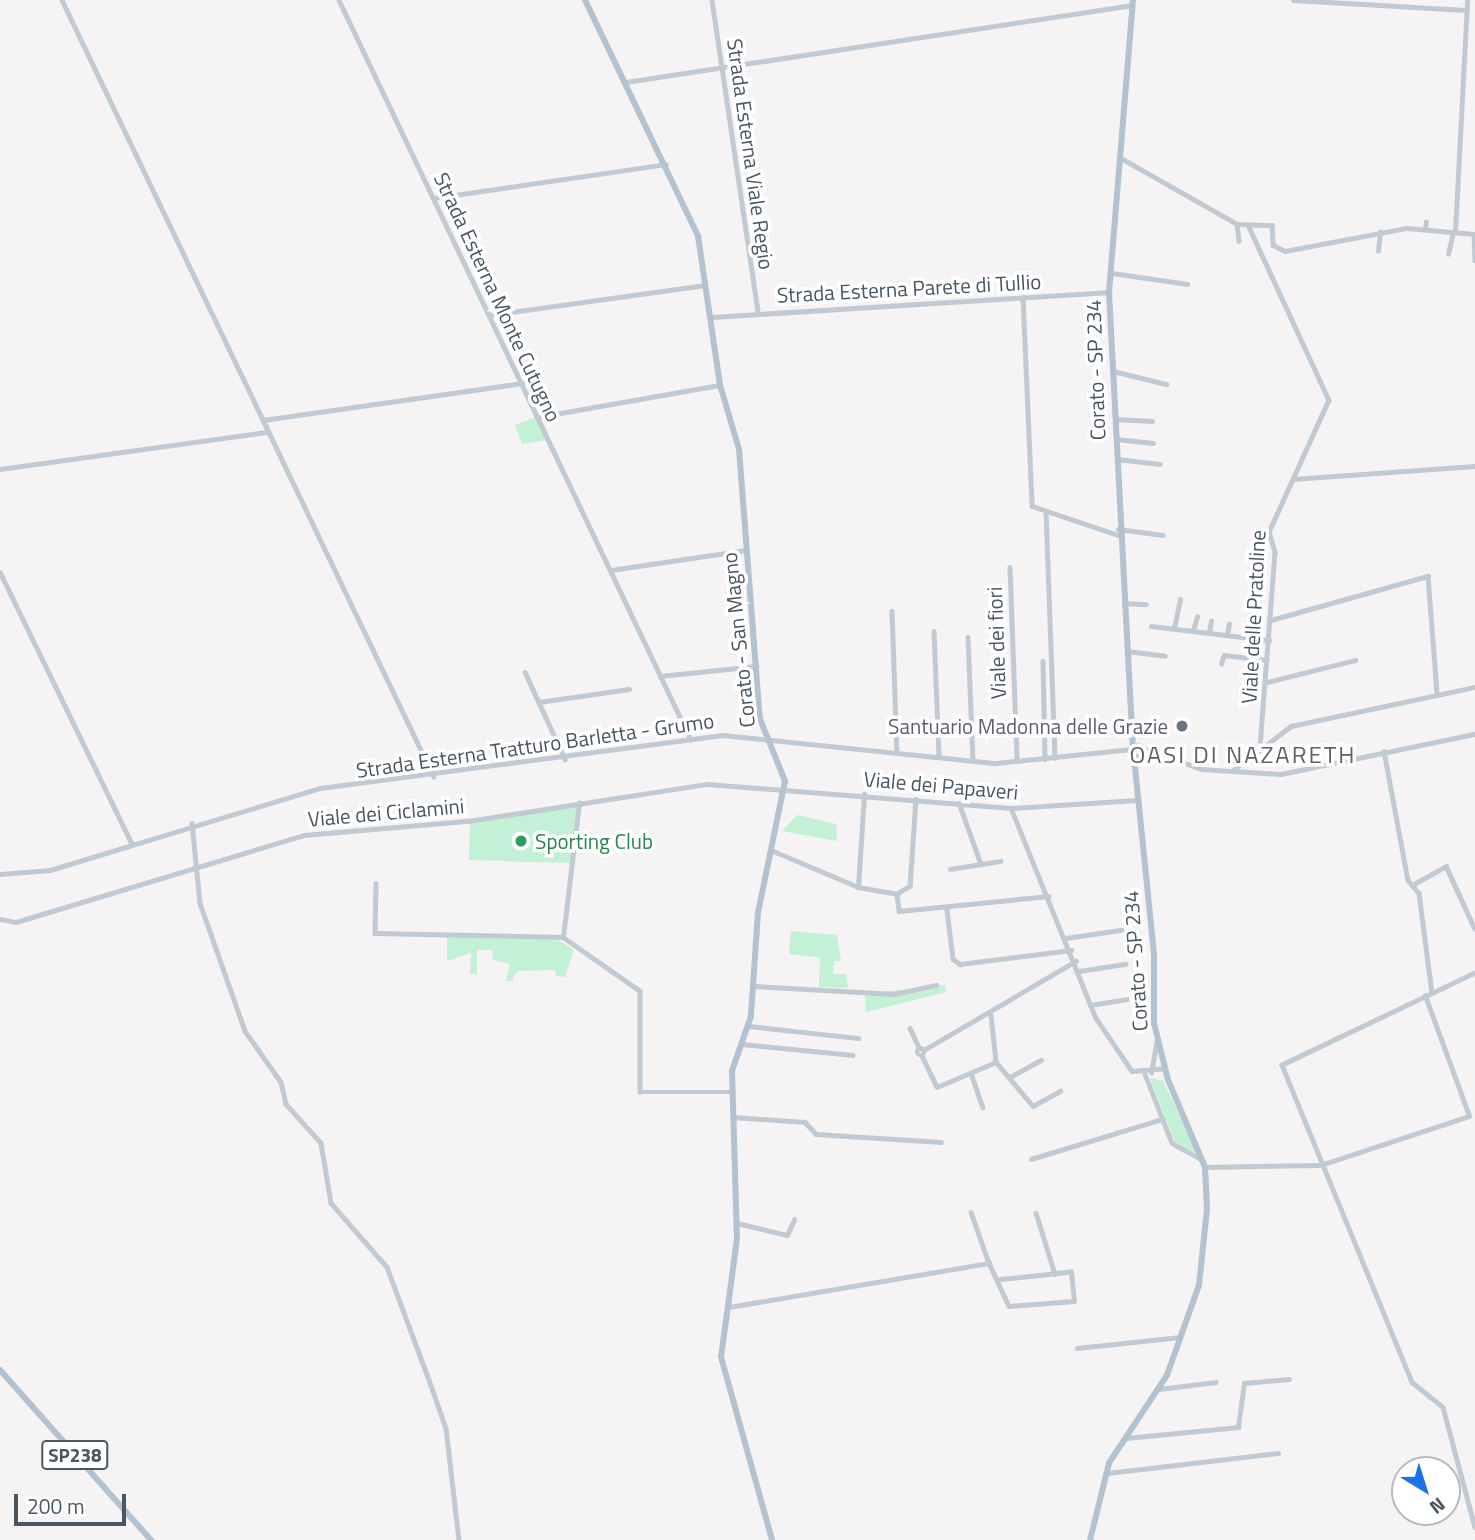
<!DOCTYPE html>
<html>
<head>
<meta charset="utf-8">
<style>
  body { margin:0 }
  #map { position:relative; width:1475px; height:1540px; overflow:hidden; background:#f5f3f3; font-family:"Titillium Web",sans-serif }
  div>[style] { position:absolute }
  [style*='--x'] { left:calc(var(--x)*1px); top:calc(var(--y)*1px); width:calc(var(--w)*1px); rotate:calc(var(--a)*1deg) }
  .green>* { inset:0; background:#c3f1d5 }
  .minor>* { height:4.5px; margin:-2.25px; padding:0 2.25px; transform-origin:2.25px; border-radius:2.25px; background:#c1cad2 }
  .minor>.ring { margin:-2.25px; padding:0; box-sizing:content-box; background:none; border:4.5px solid #c1cad2; border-radius:50% }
  .major>* { height:6px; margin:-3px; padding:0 3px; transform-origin:3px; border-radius:3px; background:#b3c2d1 }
  .major>.ring { margin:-3px; padding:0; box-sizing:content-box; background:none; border:6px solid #b3c2d1; border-radius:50% }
  .dots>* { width:19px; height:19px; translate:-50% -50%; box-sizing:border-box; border:4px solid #fff; border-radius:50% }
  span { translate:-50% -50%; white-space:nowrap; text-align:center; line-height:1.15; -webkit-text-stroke:7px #fff; paint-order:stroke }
  .shield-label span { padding:2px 5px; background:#fff; border:2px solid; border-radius:5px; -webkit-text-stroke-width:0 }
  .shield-label { font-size:19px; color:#4a5661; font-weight:700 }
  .street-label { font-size:21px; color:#4a5661 }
  .worship-label { font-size:21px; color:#5b616d }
  .right { translate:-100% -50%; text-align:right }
  .leisure-label { font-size:21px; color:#27864d }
  .left { translate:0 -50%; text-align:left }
  .quarter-label { font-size:24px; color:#5f6368; letter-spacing:2px }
  .north { position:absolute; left:1391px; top:1456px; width:70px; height:70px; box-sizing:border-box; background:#fff; border:2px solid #b7bbc0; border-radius:50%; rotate:142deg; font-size:19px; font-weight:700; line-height:28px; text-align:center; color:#4a5661 }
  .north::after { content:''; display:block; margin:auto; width:24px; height:32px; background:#1a73e8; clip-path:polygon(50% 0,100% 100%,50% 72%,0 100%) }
  .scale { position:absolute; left:14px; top:1494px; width:112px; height:32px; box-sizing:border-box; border:4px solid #4a5661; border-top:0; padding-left:9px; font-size:21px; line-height:24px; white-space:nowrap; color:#4a5661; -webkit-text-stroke:5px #fff; paint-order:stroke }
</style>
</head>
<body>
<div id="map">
  <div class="green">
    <i style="clip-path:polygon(536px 417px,548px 440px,522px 444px,515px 425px)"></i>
    <i style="clip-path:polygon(577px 805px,570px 863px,469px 860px,470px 821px)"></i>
    <i style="clip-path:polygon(797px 815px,836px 824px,837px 841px,782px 831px)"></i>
    <i style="clip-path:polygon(791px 931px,837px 935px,841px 961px,834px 961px,833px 974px,846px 974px,848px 988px,819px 987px,820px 958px,789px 954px)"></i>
    <i style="clip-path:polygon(447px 937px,558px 940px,574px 950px,565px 977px,556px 976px,555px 970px,517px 971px,512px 981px,506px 981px,510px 964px,492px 960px,493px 950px,477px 950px,477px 974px,470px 974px,471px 953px,447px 961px)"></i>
    <i style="clip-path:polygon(945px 985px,946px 992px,866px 1012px,865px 994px)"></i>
    <i style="clip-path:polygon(1150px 1078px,1163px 1081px,1199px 1155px,1175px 1142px)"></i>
  </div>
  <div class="minor">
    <i style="--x:62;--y:0;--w:861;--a:64.42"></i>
    <i style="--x:339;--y:0;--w:819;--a:64.56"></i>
    <i style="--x:712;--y:0;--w:316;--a:81.6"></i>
    <i style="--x:1293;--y:0;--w:173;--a:3.3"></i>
    <i style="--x:626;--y:82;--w:512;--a:-8.65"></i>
    <i style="--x:1121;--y:158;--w:133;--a:29.6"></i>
    <i style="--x:1237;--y:224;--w:35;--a:2"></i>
    <i style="--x:1272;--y:225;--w:20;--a:87"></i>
    <i style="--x:1273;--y:245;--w:13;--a:27"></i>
    <i style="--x:1285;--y:251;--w:124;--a:-10.7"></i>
    <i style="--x:1407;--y:228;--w:68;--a:5"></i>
    <i style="--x:434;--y:198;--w:234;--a:-8.3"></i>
    <i style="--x:1237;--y:224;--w:17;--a:83"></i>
    <i style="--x:1249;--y:227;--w:191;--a:65.2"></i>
    <i style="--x:1329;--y:400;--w:145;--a:114.4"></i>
    <i style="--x:1269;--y:532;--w:21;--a:73"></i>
    <i style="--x:1275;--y:552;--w:195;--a:94.4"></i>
    <i style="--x:1425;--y:229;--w:7;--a:-82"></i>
    <i style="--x:1455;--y:232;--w:232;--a:-87"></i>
    <i style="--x:1474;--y:234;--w:26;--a:88"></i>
    <i style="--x:1378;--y:251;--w:19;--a:-84"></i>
    <i style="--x:1448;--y:254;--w:23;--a:-77"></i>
    <i style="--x:1112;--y:273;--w:76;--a:8.3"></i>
    <i style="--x:1023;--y:297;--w:209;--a:87.5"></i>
    <i style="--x:1032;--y:506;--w:91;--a:18.6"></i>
    <i style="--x:489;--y:315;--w:218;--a:-7.9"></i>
    <i style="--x:712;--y:317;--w:398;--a:-3.6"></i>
    <i style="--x:1113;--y:371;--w:55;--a:13.8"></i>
    <i style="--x:538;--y:417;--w:185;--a:-10"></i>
    <i style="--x:1115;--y:419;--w:37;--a:3"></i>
    <i style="--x:263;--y:420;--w:262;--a:-8.1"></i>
    <i style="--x:1116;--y:439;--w:37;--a:6"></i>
    <i style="--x:1117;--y:459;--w:43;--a:6.6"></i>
    <i style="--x:0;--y:469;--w:271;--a:-7.9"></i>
    <i style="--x:1293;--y:479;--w:182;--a:-4.1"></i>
    <i style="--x:1046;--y:511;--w:247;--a:87.9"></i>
    <i style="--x:1118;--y:529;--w:45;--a:7.6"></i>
    <i style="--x:1010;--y:567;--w:194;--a:87.9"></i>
    <i style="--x:611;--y:570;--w:136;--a:-8.4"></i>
    <i style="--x:0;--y:572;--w:300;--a:64.1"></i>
    <i style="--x:1124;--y:603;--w:22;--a:3"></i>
    <i style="--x:892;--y:611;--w:141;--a:88"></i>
    <i style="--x:1271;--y:620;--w:163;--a:-15.7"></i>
    <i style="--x:1428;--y:576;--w:118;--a:85.6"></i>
    <i style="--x:1151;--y:626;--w:119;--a:6.8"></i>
    <i style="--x:1174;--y:628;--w:29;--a:-78"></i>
    <i style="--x:1193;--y:630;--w:14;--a:-73"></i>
    <i style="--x:934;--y:631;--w:125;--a:87.7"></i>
    <i style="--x:1209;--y:632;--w:11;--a:-80"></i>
    <i style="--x:1227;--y:634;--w:10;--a:-79"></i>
    <i style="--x:968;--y:637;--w:123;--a:87.7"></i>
    <i style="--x:1127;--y:651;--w:38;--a:7"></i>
    <i style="--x:1043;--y:661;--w:98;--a:88.8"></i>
    <i style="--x:1221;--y:664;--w:9;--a:-72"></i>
    <i style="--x:1224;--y:655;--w:43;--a:6.6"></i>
    <i style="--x:525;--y:672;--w:96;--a:65.3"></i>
    <i style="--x:660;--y:676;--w:97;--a:-5.9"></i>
    <i style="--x:1267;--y:682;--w:91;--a:-14"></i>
    <i style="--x:539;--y:702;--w:91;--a:-8.2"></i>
    <i style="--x:1142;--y:748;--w:64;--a:19.3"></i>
    <i style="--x:1202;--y:769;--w:30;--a:4"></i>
    <i style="--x:1232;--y:771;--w:74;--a:-37.3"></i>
    <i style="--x:1291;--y:726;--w:188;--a:-12"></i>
    <i style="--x:1384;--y:751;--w:131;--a:79.5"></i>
    <i style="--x:1408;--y:880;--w:17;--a:50"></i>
    <i style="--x:1419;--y:893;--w:101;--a:82.6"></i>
    <i style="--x:1232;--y:771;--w:49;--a:3.5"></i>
    <i style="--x:1281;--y:774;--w:198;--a:-11.7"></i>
    <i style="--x:916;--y:799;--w:87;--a:93.9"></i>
    <i style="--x:910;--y:886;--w:15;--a:148"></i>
    <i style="--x:897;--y:894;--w:17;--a:83"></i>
    <i style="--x:899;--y:911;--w:150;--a:-5.7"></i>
    <i style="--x:959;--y:803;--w:65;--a:70.2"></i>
    <i style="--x:1011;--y:808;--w:227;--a:68"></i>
    <i style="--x:1096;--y:1018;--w:64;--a:55.8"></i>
    <i style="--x:1132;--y:1071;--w:32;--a:-5"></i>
    <i style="--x:192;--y:823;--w:80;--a:84.3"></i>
    <i style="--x:200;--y:903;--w:136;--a:70.6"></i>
    <i style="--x:245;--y:1031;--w:62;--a:54.8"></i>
    <i style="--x:281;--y:1082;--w:23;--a:77"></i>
    <i style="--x:286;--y:1104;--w:52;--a:48.1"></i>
    <i style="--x:321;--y:1143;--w:61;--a:80.5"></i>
    <i style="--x:331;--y:1203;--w:85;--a:48.8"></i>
    <i style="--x:387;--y:1267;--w:117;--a:69.6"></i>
    <i style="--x:428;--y:1377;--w:54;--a:70.6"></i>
    <i style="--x:446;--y:1428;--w:113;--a:83.4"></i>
    <i style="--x:771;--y:850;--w:95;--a:23"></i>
    <i style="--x:858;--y:887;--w:40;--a:10"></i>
    <i style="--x:950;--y:869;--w:51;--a:-9.1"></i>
    <i style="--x:0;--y:874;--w:50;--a:-4.6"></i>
    <i style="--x:50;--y:870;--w:282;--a:-16.9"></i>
    <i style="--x:320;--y:788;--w:406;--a:-7.5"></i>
    <i style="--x:723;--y:735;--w:274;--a:5.9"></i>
    <i style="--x:996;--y:763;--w:136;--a:-5.9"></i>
    <i style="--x:376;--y:883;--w:50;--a:91.1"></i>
    <i style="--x:375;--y:933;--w:188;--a:1.2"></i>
    <i style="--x:563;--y:937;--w:94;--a:35"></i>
    <i style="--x:640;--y:991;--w:101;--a:90"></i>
    <i style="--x:640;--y:1092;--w:91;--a:0"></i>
    <i style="--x:1412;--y:885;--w:39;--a:-29"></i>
    <i style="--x:1446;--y:866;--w:69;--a:65.3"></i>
    <i style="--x:858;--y:887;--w:93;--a:-86.3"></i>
    <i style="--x:947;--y:910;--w:49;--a:83"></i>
    <i style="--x:953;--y:959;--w:9;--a:36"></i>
    <i style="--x:960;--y:964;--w:112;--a:-7.2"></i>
    <i style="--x:0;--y:919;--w:16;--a:11"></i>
    <i style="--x:16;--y:922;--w:301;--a:-16.8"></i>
    <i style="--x:304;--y:835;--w:165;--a:-4.9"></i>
    <i style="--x:468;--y:821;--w:242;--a:-8.8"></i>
    <i style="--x:707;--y:784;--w:305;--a:4.5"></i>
    <i style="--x:1011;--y:808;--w:126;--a:-3.6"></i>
    <i style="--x:563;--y:937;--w:135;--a:-83.2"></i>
    <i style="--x:1066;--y:938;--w:56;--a:-8.3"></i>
    <i style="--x:1079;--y:971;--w:47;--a:-8.7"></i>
    <i style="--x:1475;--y:973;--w:214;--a:154.5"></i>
    <i style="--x:1282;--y:1065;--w:343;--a:67.7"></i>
    <i style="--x:1412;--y:1382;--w:40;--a:39"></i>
    <i style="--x:1443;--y:1407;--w:124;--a:75.1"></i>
    <i style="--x:753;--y:986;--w:141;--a:3.2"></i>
    <i style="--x:894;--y:994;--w:43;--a:-12.1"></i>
    <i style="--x:1090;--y:1005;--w:37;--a:-9"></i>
    <i style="--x:991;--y:1015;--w:47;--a:83.9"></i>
    <i style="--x:996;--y:1062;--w:57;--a:49.9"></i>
    <i style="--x:1033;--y:1106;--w:31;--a:-29"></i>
    <i style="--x:749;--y:1026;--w:110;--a:6.3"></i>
    <i style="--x:910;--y:1028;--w:23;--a:65"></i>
    <i style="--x:742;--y:1044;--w:111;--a:5.7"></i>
    <i class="ring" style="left:917.5px;top:1048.5px;width:2.5px;height:2.5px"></i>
    <i style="--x:924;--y:1050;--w:176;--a:-30.4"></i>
    <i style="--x:922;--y:1056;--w:34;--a:64"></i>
    <i style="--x:937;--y:1087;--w:64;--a:-23"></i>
    <i style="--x:971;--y:1073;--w:36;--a:71"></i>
    <i style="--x:1151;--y:1073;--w:34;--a:-80"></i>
    <i style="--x:1145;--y:1074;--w:74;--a:68.6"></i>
    <i style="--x:1172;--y:1143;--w:35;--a:29"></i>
    <i style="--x:1012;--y:1076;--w:33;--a:-29"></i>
    <i style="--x:733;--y:1117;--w:72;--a:4"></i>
    <i style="--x:805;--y:1122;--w:16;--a:47"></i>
    <i style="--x:816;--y:1134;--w:125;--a:3.7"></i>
    <i style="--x:1031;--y:1159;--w:138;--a:-16.9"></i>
    <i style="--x:1205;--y:1167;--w:116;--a:-1"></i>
    <i style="--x:1321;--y:1165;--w:156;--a:-18.3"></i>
    <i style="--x:1469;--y:1116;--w:128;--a:-110.1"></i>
    <i style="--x:971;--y:1212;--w:54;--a:70.6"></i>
    <i style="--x:989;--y:1263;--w:47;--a:65.1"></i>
    <i style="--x:1009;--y:1306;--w:65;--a:-4.4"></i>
    <i style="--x:1074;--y:1301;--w:29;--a:-96"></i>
    <i style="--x:1071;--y:1272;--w:74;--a:173.8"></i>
    <i style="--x:1036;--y:1213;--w:64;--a:72.7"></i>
    <i style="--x:737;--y:1223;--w:51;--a:13.5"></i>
    <i style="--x:787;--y:1235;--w:17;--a:-65"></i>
    <i style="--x:729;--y:1307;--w:264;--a:-9.6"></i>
    <i style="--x:1077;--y:1348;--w:104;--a:-6.1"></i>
    <i style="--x:1159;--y:1389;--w:57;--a:-7"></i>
    <i style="--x:1126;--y:1438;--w:113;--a:-5.6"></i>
    <i style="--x:1238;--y:1427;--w:44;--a:-82.2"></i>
    <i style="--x:1244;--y:1383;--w:45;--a:-5.1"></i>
    <i style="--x:1108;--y:1473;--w:171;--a:-6.7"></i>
  </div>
  <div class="major">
    <i style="--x:585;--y:0;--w:262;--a:64.4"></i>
    <i style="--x:698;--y:236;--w:151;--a:81.6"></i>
    <i style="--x:720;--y:385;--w:67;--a:73.5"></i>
    <i style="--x:739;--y:449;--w:271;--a:85.6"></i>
    <i style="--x:760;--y:719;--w:67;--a:68"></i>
    <i style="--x:785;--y:781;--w:134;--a:101.6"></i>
    <i style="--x:758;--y:912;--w:104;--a:93.9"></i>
    <i style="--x:751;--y:1016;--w:58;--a:109.1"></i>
    <i style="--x:732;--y:1071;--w:168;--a:88.3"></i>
    <i style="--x:737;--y:1239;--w:119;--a:97.7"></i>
    <i style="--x:721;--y:1357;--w:190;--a:74.4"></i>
    <i style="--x:1133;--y:0;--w:293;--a:94.7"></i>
    <i style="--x:1109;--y:292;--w:455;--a:87"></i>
    <i class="ring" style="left:1131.5px;top:745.5px;width:5px;height:5px"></i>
    <i style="--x:0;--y:1370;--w:227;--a:48.4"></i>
    <i style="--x:1090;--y:1540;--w:79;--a:-76.1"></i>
    <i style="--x:1109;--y:1463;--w:105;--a:-56.6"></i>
    <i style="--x:1167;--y:1375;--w:96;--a:-70.4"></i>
    <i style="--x:1199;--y:1285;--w:76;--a:-84"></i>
    <i style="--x:1207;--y:1209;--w:42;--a:-92.7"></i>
    <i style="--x:1205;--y:1167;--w:95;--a:-113"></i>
    <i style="--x:1168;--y:1080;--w:59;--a:-103.8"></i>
    <i style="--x:1154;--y:1023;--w:69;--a:-90"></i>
    <i style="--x:1154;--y:954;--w:199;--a:-95.8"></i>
  </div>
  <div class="dots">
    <i style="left:1182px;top:726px;background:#6b7280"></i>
    <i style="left:521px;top:841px;background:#2e9e5b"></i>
  </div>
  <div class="shield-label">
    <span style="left:75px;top:1455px">SP238</span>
  </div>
  <div class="street-label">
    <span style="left:751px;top:154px;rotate:82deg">Strada Esterna Viale Regio</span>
    <span style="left:909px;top:288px;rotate:-3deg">Strada Esterna Parete di Tullio</span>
    <span style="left:498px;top:297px;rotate:65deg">Strada Esterna Monte Cutugno</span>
    <span style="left:1095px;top:370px;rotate:-92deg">Corato - SP 234</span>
    <span style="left:1253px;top:617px;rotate:-87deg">Viale delle Pratoline</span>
    <span style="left:738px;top:640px;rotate:-96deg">Corato - San Magno</span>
    <span style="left:996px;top:643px;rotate:-92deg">Viale dei fiori</span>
    <span style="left:535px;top:745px;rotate:-8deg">Strada Esterna Tratturo Barletta - Grumo</span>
    <span style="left:941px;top:785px;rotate:5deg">Viale dei Papaveri</span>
    <span style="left:386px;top:812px;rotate:-5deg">Viale dei Ciclamini</span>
    <span style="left:1135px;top:961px;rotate:-94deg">Corato - SP 234</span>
  </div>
  <div class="worship-label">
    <span class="right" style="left:1168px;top:726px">Santuario Madonna delle Grazie</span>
  </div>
  <div class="leisure-label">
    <span class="left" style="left:535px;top:841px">Sporting Club</span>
  </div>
  <div class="quarter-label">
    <span style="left:1243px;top:755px">OASI DI NAZARETH</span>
  </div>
  <div class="north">N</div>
  <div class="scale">200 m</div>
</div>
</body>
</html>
